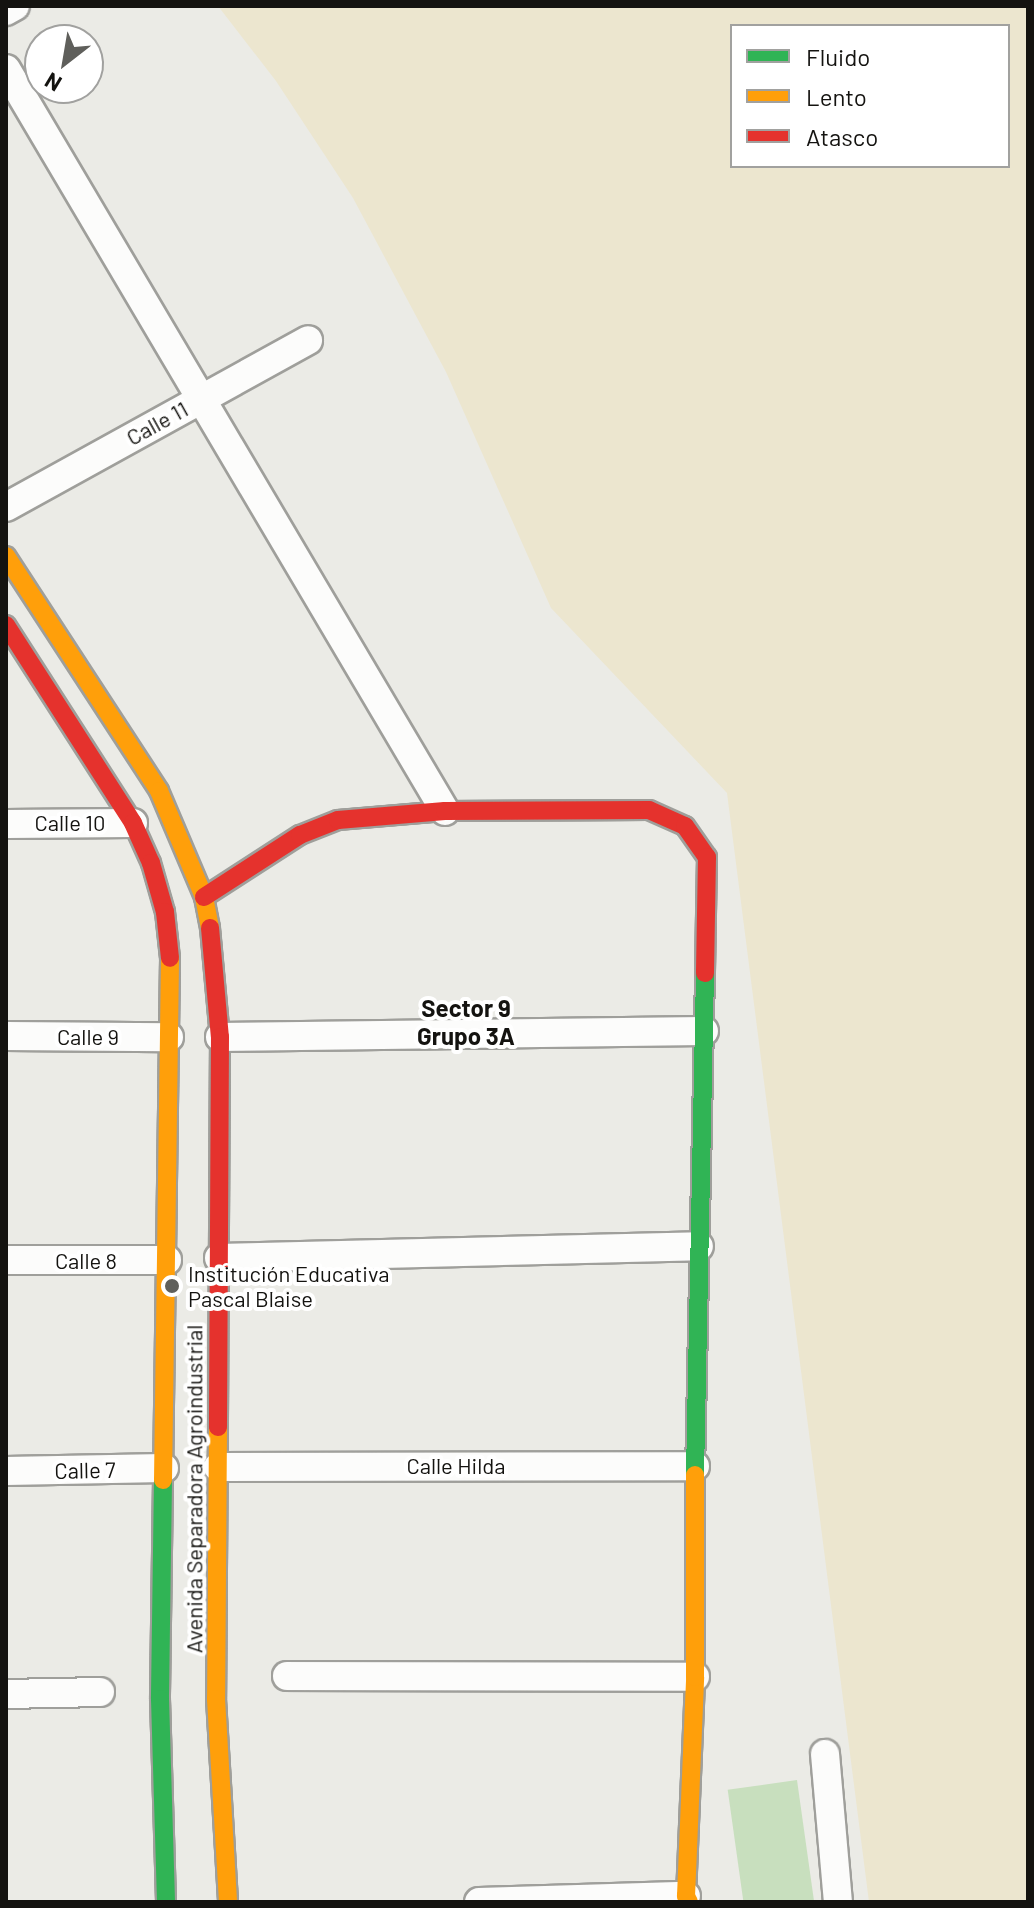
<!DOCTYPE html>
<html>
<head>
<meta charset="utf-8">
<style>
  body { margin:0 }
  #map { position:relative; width:1034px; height:1908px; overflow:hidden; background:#ebebe6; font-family:Barlow,sans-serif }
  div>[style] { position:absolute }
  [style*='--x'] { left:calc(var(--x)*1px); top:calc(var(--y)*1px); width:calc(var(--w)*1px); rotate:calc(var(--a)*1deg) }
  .green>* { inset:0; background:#c8dfbe; transform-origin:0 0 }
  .sand>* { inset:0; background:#ece6cf }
  .roads { filter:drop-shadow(2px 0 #9f9f9b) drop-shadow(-2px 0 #9f9f9b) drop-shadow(0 2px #9f9f9b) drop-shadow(0 -2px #9f9f9b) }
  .street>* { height:28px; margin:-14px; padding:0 14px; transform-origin:14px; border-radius:14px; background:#fcfcfb }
  .fast>* { height:18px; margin:-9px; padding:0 9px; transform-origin:9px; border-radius:9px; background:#30b455 }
  .slow>* { height:18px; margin:-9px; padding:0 9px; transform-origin:9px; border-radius:9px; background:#ff9f0a }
  .jam>* { height:18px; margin:-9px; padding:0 9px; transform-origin:9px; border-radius:9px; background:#e5322d }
  .dots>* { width:22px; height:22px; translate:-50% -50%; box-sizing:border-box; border:4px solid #fff; border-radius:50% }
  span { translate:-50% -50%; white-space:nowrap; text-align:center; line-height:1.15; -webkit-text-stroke:8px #fff; paint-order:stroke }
  .street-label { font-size:22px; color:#141310 }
  .poi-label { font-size:22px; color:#141310 }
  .left { translate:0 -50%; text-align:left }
  .neighbourhood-label { font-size:24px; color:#141310; font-weight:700 }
  .frame { position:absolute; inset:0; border:8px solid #141310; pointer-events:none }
  .legend { position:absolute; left:730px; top:24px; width:280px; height:144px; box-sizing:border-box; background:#fff; border:2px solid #a1a19f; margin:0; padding:10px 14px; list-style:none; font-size:24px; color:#141310 }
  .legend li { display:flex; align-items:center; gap:16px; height:40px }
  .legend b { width:40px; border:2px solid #a1a19f }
  .north { position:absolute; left:24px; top:24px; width:80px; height:80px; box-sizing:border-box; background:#fff; border:2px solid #a1a19f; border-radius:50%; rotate:211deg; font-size:22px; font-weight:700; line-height:32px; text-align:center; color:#141310 }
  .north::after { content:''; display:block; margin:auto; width:28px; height:36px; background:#5f5f5b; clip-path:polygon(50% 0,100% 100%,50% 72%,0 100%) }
</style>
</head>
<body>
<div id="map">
  <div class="green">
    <i style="left:797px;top:1780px;width:123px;height:70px;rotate:82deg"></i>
  </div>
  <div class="sand">
    <i style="clip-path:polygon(evenodd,218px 6px,1028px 6px,1028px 1902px,869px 1902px,727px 793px,551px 608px,446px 372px,353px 198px,276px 81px,218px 6px,732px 26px,1008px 26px,1008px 166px,732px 166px,732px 26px)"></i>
  </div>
  <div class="roads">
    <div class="street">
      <i style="--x:6;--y:11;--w:10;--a:-29"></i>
      <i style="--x:6;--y:69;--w:862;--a:59.39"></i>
      <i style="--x:6;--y:507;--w:345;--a:-28.9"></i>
      <i style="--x:6;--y:824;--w:127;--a:-0.5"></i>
      <i style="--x:6;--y:1036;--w:163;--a:0.4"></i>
      <i style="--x:220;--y:1037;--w:484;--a:-0.7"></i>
      <i style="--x:219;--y:1258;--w:480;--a:-1.4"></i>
      <i style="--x:6;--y:1260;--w:161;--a:0"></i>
      <i style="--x:218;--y:1467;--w:477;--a:-0.1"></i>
      <i style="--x:6;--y:1471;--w:158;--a:-1.1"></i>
      <i style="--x:287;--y:1676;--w:408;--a:0.1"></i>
      <i style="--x:6;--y:1694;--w:94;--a:-1.2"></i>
      <i style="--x:825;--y:1754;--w:149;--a:85"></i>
      <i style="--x:479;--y:1902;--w:207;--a:-1.7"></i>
    </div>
    <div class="fast">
      <i style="--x:695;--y:1475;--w:502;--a:-88.86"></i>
      <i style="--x:163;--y:1480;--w:219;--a:90.8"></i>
      <i style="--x:160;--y:1699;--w:203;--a:88.3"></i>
    </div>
    <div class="slow">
      <i style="--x:6;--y:556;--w:280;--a:56.9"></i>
      <i style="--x:159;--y:791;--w:115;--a:67"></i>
      <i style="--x:204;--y:897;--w:32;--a:79"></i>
      <i style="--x:218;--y:1427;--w:272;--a:90.4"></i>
      <i style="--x:216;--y:1699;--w:203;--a:86.6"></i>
      <i style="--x:163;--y:1480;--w:522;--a:-89.23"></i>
      <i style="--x:689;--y:1902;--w:7;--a:-117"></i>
      <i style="--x:686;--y:1896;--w:219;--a:-87.6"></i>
      <i style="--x:695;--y:1677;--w:202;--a:-90"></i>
    </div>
    <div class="jam">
      <i style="--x:6;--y:625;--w:235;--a:57.3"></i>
      <i style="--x:133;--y:823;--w:44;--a:65.8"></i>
      <i style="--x:151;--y:863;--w:51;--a:74.1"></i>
      <i style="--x:165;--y:912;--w:46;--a:83.8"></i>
      <i style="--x:204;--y:897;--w:114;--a:-32.9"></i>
      <i style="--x:300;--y:835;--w:41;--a:-21.5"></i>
      <i style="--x:338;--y:820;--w:107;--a:-4.8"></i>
      <i style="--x:445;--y:811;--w:204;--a:-0.3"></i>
      <i style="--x:649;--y:810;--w:39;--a:24"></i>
      <i style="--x:685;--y:826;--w:38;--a:55"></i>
      <i style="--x:707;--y:857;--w:116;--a:91"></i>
      <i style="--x:210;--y:928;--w:109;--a:84.8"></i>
      <i style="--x:220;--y:1037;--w:390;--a:90.3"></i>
    </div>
  </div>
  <div class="dots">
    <i style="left:172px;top:1286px;background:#5f5f5b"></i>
  </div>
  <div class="street-label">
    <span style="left:157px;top:423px;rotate:-29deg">Calle 11</span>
    <span style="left:70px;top:823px">Calle 10</span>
    <span style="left:88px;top:1037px">Calle 9</span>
    <span style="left:86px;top:1261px">Calle 8</span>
    <span style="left:456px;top:1466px">Calle Hilda</span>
    <span style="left:85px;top:1470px;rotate:-1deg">Calle 7</span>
    <span style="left:194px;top:1489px;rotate:-90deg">Avenida Separadora Agroindustrial</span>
  </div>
  <div class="poi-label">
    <span class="left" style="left:188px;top:1286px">Institución Educativa<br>Pascal Blaise</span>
  </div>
  <div class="neighbourhood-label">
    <span style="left:466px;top:1022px">Sector 9<br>Grupo 3A</span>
  </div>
  <div class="frame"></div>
  <ul class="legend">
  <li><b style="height:10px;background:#30b455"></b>Fluido</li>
  <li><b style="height:10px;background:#ff9f0a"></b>Lento</li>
  <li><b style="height:10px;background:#e5322d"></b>Atasco</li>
  </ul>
  <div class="north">N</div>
</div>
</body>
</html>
